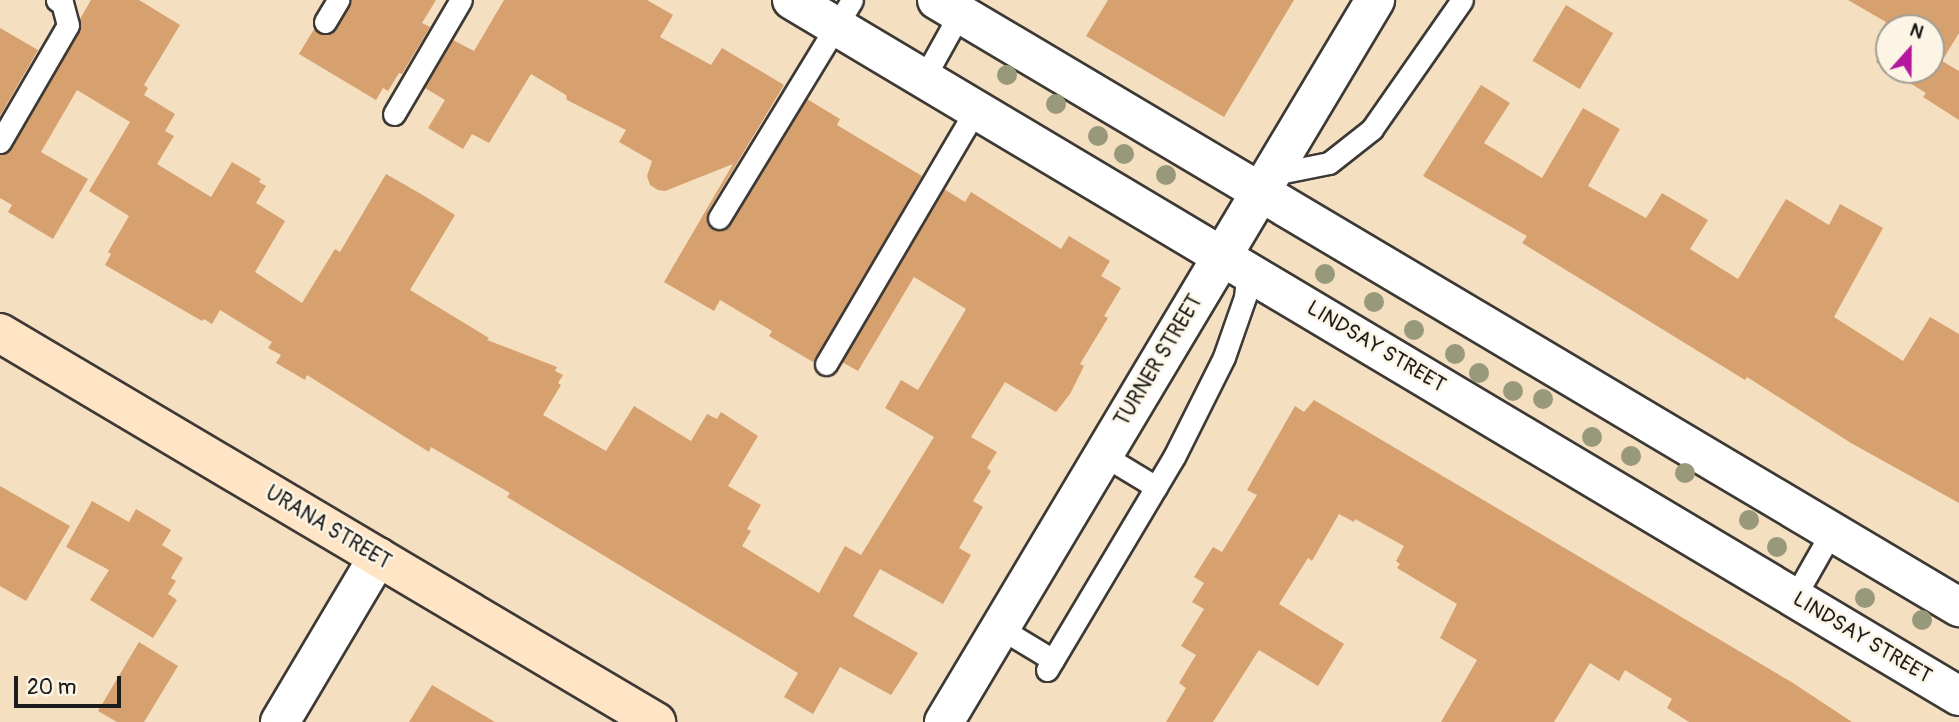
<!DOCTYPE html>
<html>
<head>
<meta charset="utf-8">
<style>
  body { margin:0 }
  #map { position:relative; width:1959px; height:722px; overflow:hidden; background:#f5dfc1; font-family:Pangolin,sans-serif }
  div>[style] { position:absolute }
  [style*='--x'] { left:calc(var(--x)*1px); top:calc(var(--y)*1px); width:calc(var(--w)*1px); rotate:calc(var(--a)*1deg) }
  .building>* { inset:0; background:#d6a16f; transform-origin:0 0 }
  .roads { filter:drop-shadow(2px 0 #3d3935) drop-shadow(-2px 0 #3d3935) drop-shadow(0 2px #3d3935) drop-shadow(0 -2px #3d3935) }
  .lane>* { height:21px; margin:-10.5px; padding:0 10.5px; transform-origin:10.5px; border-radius:10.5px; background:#fff }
  .street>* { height:38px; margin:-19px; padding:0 19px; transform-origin:19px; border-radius:19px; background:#fff }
  .secondary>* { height:38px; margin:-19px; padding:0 19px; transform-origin:19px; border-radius:19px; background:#ffe4c6 }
  .trees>* { width:20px; height:20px; margin:-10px; border-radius:50%; background:#98987a }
  span { translate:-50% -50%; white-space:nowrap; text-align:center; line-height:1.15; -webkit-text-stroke:5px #fcf5e5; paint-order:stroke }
  .street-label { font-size:21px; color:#1c1c1c }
  .north { position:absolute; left:1875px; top:14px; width:70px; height:70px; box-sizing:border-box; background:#fcf5e5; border:2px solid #a29e95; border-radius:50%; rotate:21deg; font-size:19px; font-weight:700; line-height:28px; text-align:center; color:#1c1c1c }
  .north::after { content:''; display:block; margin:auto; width:24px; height:32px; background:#b5179e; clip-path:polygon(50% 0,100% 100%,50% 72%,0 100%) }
  .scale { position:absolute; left:14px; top:676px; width:107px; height:32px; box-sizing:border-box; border:4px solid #1c1c1c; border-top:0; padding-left:9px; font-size:21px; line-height:24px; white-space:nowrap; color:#1c1c1c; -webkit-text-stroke:5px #fcf5e5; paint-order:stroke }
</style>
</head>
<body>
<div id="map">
  <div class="building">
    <i style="clip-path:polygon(91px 0,139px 0,180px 25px,144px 85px,148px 88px,144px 95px,175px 114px,165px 131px,174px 136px,157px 164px,211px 197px,232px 162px,261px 179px,259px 182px,266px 186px,256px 203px,285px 221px,255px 272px,302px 303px,335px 249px,340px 252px,386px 174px,421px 194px,455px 215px,410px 290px,489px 338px,487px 340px,557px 367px,555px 371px,563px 375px,558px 383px,561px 385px,543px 415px,606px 451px,634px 406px,691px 441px,707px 414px,717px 419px,721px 412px,758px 436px,728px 486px,761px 505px,747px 529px,751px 531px,742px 546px,819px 593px,845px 546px,861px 555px,934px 437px,885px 408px,901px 380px,918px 390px,966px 309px,914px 277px,858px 371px,842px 362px,944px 189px,965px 202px,971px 192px,1061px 249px,1069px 236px,1110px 261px,1101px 276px,1121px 288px,1104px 316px,1108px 318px,1080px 364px,1084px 366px,1070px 394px,1056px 412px,1005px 382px,971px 437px,997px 452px,987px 468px,991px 471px,973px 501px,983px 507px,959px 548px,971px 555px,943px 604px,880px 569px,853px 616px,918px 653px,891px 695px,840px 667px,813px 714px,784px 697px,798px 673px,507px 497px,510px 493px,431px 447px,429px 452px,307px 375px,305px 380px,276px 363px,281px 355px,268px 348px,272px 342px,220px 310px,212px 324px,204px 319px,202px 321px,105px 265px,111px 254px,108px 252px,129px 216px,89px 191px,130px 122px,77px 90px,41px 152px,88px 179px,53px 239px,8px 212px,12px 205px,0 198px,0 155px,11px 149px,79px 32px,80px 19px)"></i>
    <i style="clip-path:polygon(351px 0,436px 0,422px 23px,430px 27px,402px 74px,399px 73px,388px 91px,383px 88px,376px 100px,299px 54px,314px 29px,324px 35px,336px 29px)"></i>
    <i style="clip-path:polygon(504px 0,647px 0,673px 15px,660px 37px,711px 65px,722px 48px,784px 85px,708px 211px,707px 224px,713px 229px,725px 230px,730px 225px,807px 99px,840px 119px,837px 125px,922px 176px,813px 362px,769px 336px,772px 331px,720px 300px,714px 311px,664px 282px,733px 164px,665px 191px,658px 190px,650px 185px,647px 176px,652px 161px,619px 142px,626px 130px,567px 100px,566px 95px,531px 74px,489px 143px,472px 134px,463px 149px,428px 128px,445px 100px,425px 88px,453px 40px,474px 51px)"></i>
    <i style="clip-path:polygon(1108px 0,1294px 0,1224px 117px,1086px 36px)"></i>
    <i style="clip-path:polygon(1848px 0,1959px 0,1959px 33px,1942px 61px,1959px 71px,1959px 120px,1923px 97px,1926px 93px,1876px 62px,1889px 40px,1889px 70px,1931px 70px,1931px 28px,1889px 28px,1889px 34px,1882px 29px,1886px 22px)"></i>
    <i style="left:1566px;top:5px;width:55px;height:65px;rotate:31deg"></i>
    <i style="clip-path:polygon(0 28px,38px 50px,0 116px)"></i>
    <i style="clip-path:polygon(1481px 85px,1510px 103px,1484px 143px,1542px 178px,1583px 108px,1620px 129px,1588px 186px,1646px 218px,1662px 193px,1708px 220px,1690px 249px,1738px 279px,1786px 199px,1829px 225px,1840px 204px,1883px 228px,1834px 317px,1903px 361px,1930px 317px,1959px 334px,1959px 503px,1851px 443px,1747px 377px,1745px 380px,1522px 243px,1527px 236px,1423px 176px)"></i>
    <i style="clip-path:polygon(1314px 400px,1793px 683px,1852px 722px,1689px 722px,1667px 708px,1672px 699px,1625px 670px,1619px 681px,1590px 663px,1554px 722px,1441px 722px,1477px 660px,1440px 638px,1457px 604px,1397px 568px,1400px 564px,1396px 561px,1404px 546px,1355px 519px,1354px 522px,1339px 514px,1312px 561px,1308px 558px,1279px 604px,1344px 644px,1318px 686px,1259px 650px,1213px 722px,1166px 722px,1186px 688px,1179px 683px,1196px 655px,1181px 646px,1204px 609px,1192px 602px,1204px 583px,1194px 577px,1213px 547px,1222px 552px,1257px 495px,1247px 490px,1295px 406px,1304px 412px)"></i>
    <i style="clip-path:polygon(0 486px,70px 526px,26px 601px,0 586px)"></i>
    <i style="clip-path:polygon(92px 501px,129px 522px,136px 509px,171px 530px,162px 545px,183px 558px,171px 578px,176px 581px,168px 594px,177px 600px,153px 638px,90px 600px,109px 570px,66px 547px)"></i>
    <i style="clip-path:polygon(139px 642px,178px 666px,144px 722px,117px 722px,98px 711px)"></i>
    <i style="clip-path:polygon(432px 685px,495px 722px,409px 722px)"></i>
  </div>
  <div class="roads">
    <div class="lane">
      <i style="--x:325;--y:22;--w:26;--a:-59"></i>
      <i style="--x:924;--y:78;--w:74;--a:-61"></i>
      <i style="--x:394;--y:114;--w:132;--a:-59.6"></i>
      <i style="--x:0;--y:142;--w:135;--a:-59.8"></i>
      <i style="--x:68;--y:25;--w:23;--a:-105"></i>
      <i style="--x:62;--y:3;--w:6;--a:-149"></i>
      <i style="--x:1269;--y:175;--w:61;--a:-11.3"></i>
      <i style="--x:1329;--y:163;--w:55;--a:-38.3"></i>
      <i style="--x:1372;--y:129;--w:157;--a:-55.1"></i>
      <i style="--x:719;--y:218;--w:255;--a:-58.6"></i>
      <i style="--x:826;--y:364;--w:296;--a:-59.5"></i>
      <i style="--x:1103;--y:455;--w:62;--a:31.1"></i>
      <i style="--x:1794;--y:598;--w:77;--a:-60.4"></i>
      <i style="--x:1000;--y:628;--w:62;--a:31.1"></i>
      <i style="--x:1047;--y:670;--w:248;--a:-59.2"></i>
      <i style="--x:1174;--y:457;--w:112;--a:-63.4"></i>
      <i style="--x:1224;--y:357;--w:64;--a:-70.7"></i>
      <i style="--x:1245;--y:297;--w:27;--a:-84"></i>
    </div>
    <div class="street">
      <i style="--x:792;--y:0;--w:1359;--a:30.81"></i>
      <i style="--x:937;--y:0;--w:1189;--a:30.71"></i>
      <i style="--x:280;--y:722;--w:192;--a:-59.3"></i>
      <i style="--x:944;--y:722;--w:841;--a:-59.16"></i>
    </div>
    <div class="secondary">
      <i style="--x:0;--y:333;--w:763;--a:30.67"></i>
    </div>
  </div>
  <div class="trees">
    <i style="left:1007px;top:75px"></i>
    <i style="left:1056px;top:104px"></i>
    <i style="left:1098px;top:136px"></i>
    <i style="left:1124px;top:154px"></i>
    <i style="left:1166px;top:175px"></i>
    <i style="left:1325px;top:274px"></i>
    <i style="left:1374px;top:302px"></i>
    <i style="left:1414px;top:330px"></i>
    <i style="left:1455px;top:354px"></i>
    <i style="left:1479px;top:373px"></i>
    <i style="left:1513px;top:391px"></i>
    <i style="left:1543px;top:399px"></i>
    <i style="left:1592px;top:437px"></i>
    <i style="left:1631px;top:456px"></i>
    <i style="left:1685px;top:473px"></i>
    <i style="left:1749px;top:520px"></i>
    <i style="left:1777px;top:547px"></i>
    <i style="left:1865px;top:598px"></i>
    <i style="left:1922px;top:620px"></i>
  </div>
  <div class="street-label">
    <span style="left:1376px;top:347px;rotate:31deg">LINDSAY STREET</span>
    <span style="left:1159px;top:361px;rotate:-59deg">TURNER STREET</span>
    <span style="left:328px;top:528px;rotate:31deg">URANA STREET</span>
    <span style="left:1862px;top:638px;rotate:31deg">LINDSAY STREET</span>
  </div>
  <div class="north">N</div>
  <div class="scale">20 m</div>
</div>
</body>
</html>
